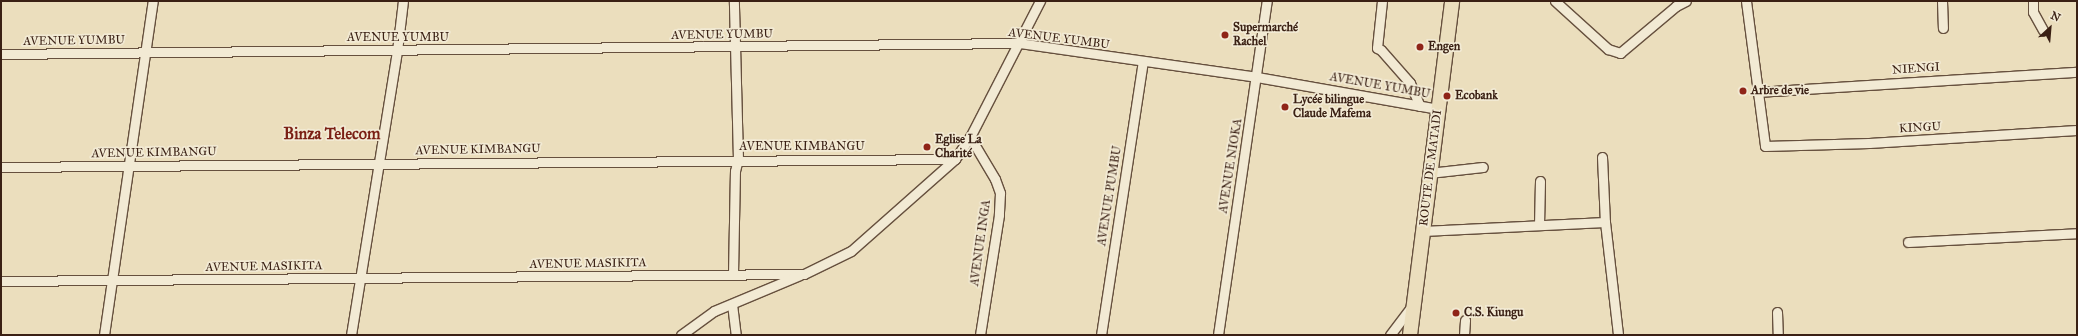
<!DOCTYPE html>
<html>
<head>
<meta charset="utf-8">
<style>
  body { margin:0 }
  #map { position:relative; width:2078px; height:336px; overflow:hidden; background:#ebdebd; font-family:"IM FELL Great Primer",serif }
  div>[style] { position:absolute }
  [style*='--x'] { left:calc(var(--x)*1px); top:calc(var(--y)*1px); width:calc(var(--w)*1px); rotate:calc(var(--a)*1deg) }
  .roads { filter:drop-shadow(1px 0 #66503e) drop-shadow(-1px 0 #66503e) drop-shadow(0 1px #66503e) drop-shadow(0 -1px #66503e) }
  .minor>* { height:9px; margin:-4.5px; padding:0 4.5px; transform-origin:4.5px; border-radius:4.5px; background:#f2ead4 }
  .trunk>* { height:14px; margin:-7px; padding:0 7px; transform-origin:7px; border-radius:7px; background:#ebdebd }
  .dots>* { width:11px; height:11px; translate:-50% -50%; box-sizing:border-box; border:2px solid #f2ead4; border-radius:50% }
  span { translate:-50% -50%; white-space:nowrap; text-align:center; line-height:1.15; -webkit-text-stroke:3.5px #f2ead4; paint-order:stroke }
  .poi-label { font-size:12px; color:#3a2014; font-weight:700 }
  .left { translate:0 -50%; text-align:left }
  .street-label { font-size:12px; color:#3a2014 }
  .district-label { font-size:16px; color:#7a1f14; font-weight:700 }
  .frame { position:absolute; inset:0; border:2px solid #3a2014; pointer-events:none }
  .north { position:absolute; left:2030px; top:8px; width:40px; height:40px; -webkit-text-stroke:3px #f2ead4; paint-order:stroke; rotate:26deg; font-size:11px; font-weight:700; line-height:16px; text-align:center; color:#3a2014 }
  .north::after { content:''; display:block; margin:auto; width:14px; height:18px; background:#3a2014; clip-path:polygon(50% 0,100% 100%,50% 72%,0 100%) }
</style>
</head>
<body>
<div id="map">
  <div class="roads">
    <div class="minor">
      <i style="--x:1382;--y:1;--w:47;--a:96.1"></i>
      <i style="--x:1377;--y:48;--w:4;--a:27"></i>
      <i style="--x:1381;--y:50;--w:44;--a:48.7"></i>
      <i style="--x:1410;--y:83;--w:25;--a:67"></i>
      <i style="--x:1555;--y:1;--w:72;--a:42.2"></i>
      <i style="--x:1608;--y:49;--w:13;--a:18"></i>
      <i style="--x:1620;--y:53;--w:73;--a:-40"></i>
      <i style="--x:1676;--y:6;--w:11;--a:-27"></i>
      <i style="--x:1746;--y:1;--w:146;--a:82.5"></i>
      <i style="--x:1765;--y:146;--w:104;--a:-1.7"></i>
      <i style="--x:1869;--y:143;--w:208;--a:-3.6"></i>
      <i style="--x:1942;--y:1;--w:27;--a:88"></i>
      <i style="--x:2033;--y:1;--w:11;--a:90"></i>
      <i style="--x:2033;--y:12;--w:21;--a:61"></i>
      <i style="--x:1;--y:54;--w:1018;--a:-0.62"></i>
      <i style="--x:1019;--y:43;--w:240;--a:8.1"></i>
      <i style="--x:1257;--y:77;--w:184;--a:10"></i>
      <i style="--x:1757;--y:92;--w:321;--a:-3.6"></i>
      <i style="--x:970;--y:137;--w:49;--a:59.2"></i>
      <i style="--x:995;--y:179;--w:15;--a:70"></i>
      <i style="--x:1000;--y:193;--w:22;--a:93"></i>
      <i style="--x:999;--y:215;--w:121;--a:99"></i>
      <i style="--x:1602;--y:157;--w:65;--a:87.4"></i>
      <i style="--x:1605;--y:222;--w:114;--a:83.4"></i>
      <i style="--x:1;--y:167;--w:954;--a:-0.48"></i>
      <i style="--x:1429;--y:173;--w:54;--a:-6.3"></i>
      <i style="--x:1539;--y:225;--w:44;--a:-88.7"></i>
      <i style="--x:1423;--y:231;--w:182;--a:-2.8"></i>
      <i style="--x:1908;--y:242;--w:169;--a:-3"></i>
      <i style="--x:733;--y:274;--w:103;--a:-88.9"></i>
      <i style="--x:735;--y:171;--w:12;--a:-76"></i>
      <i style="--x:738;--y:159;--w:158;--a:-91.5"></i>
      <i style="--x:1;--y:281;--w:803;--a:-0.5"></i>
      <i style="--x:804;--y:274;--w:52;--a:-26.1"></i>
      <i style="--x:851;--y:251;--w:139;--a:-41.5"></i>
      <i style="--x:955;--y:159;--w:27;--a:-56"></i>
      <i style="--x:970;--y:137;--w:153;--a:-62.8"></i>
      <i style="--x:732;--y:304;--w:31;--a:83"></i>
      <i style="--x:1777;--y:312;--w:23;--a:88"></i>
      <i style="--x:104;--y:335;--w:338;--a:-81.7"></i>
      <i style="--x:351;--y:335;--w:288;--a:-80.8"></i>
      <i style="--x:397;--y:51;--w:50;--a:-83.2"></i>
      <i style="--x:681;--y:335;--w:41;--a:-36"></i>
      <i style="--x:714;--y:311;--w:93;--a:-22.7"></i>
      <i style="--x:1101;--y:335;--w:276;--a:-81.3"></i>
      <i style="--x:1218;--y:335;--w:338;--a:-81.7"></i>
      <i style="--x:1390;--y:335;--w:39;--a:-53"></i>
      <i style="--x:1464;--y:335;--w:15;--a:-86"></i>
    </div>
    <div class="trunk">
      <i style="--x:1410;--y:335;--w:337;--a:-82.8"></i>
    </div>
  </div>
  <div class="dots">
    <i style="left:1225px;top:35px;background:#8f2418"></i>
    <i style="left:1420px;top:47px;background:#8f2418"></i>
    <i style="left:1743px;top:91px;background:#8f2418"></i>
    <i style="left:1447px;top:96px;background:#8f2418"></i>
    <i style="left:1285px;top:107px;background:#8f2418"></i>
    <i style="left:927px;top:147px;background:#8f2418"></i>
    <i style="left:1456px;top:313px;background:#8f2418"></i>
  </div>
  <div class="poi-label">
    <span class="left" style="left:1233px;top:35px">Supermarché<br>Rachel</span>
    <span class="left" style="left:1428px;top:47px">Engen</span>
    <span class="left" style="left:1751px;top:91px">Arbre de vie</span>
    <span class="left" style="left:1455px;top:96px">Ecobank</span>
    <span class="left" style="left:1293px;top:107px">Lycée bilingue<br>Claude Mafema</span>
    <span class="left" style="left:935px;top:147px">Eglise La<br>Charité</span>
    <span class="left" style="left:1464px;top:313px">C.S. Kiungu</span>
  </div>
  <div class="street-label">
    <span style="left:722px;top:35px;rotate:-1deg">AVENUE YUMBU</span>
    <span style="left:398px;top:38px">AVENUE YUMBU</span>
    <span style="left:1059px;top:39px;rotate:7deg">AVENUE YUMBU</span>
    <span style="left:74px;top:41px;rotate:-1deg">AVENUE YUMBU</span>
    <span style="left:1916px;top:69px;rotate:-4deg">NIENGI</span>
    <span style="left:1380px;top:86px;rotate:10deg">AVENUE YUMBU</span>
    <span style="left:1920px;top:128px;rotate:-3deg">KINGU</span>
    <span style="left:802px;top:147px">AVENUE KIMBANGU</span>
    <span style="left:478px;top:150px;rotate:-1deg">AVENUE KIMBANGU</span>
    <span style="left:154px;top:153px;rotate:-1deg">AVENUE KIMBANGU</span>
    <span style="left:1231px;top:166px;rotate:-81deg">AVENUE NIOKA</span>
    <span style="left:1431px;top:168px;rotate:-83deg">ROUTE DE MATADI</span>
    <span style="left:1110px;top:196px;rotate:-81deg">AVENUE PUMBU</span>
    <span style="left:981px;top:243px;rotate:-82deg">AVENUE INGA</span>
    <span style="left:588px;top:264px;rotate:-1deg">AVENUE MASIKITA</span>
    <span style="left:264px;top:267px;rotate:-1deg">AVENUE MASIKITA</span>
  </div>
  <div class="district-label">
    <span style="left:332px;top:134px">Binza Telecom</span>
  </div>
  <div class="frame"></div>
  <div class="north">N</div>
</div>
</body>
</html>
